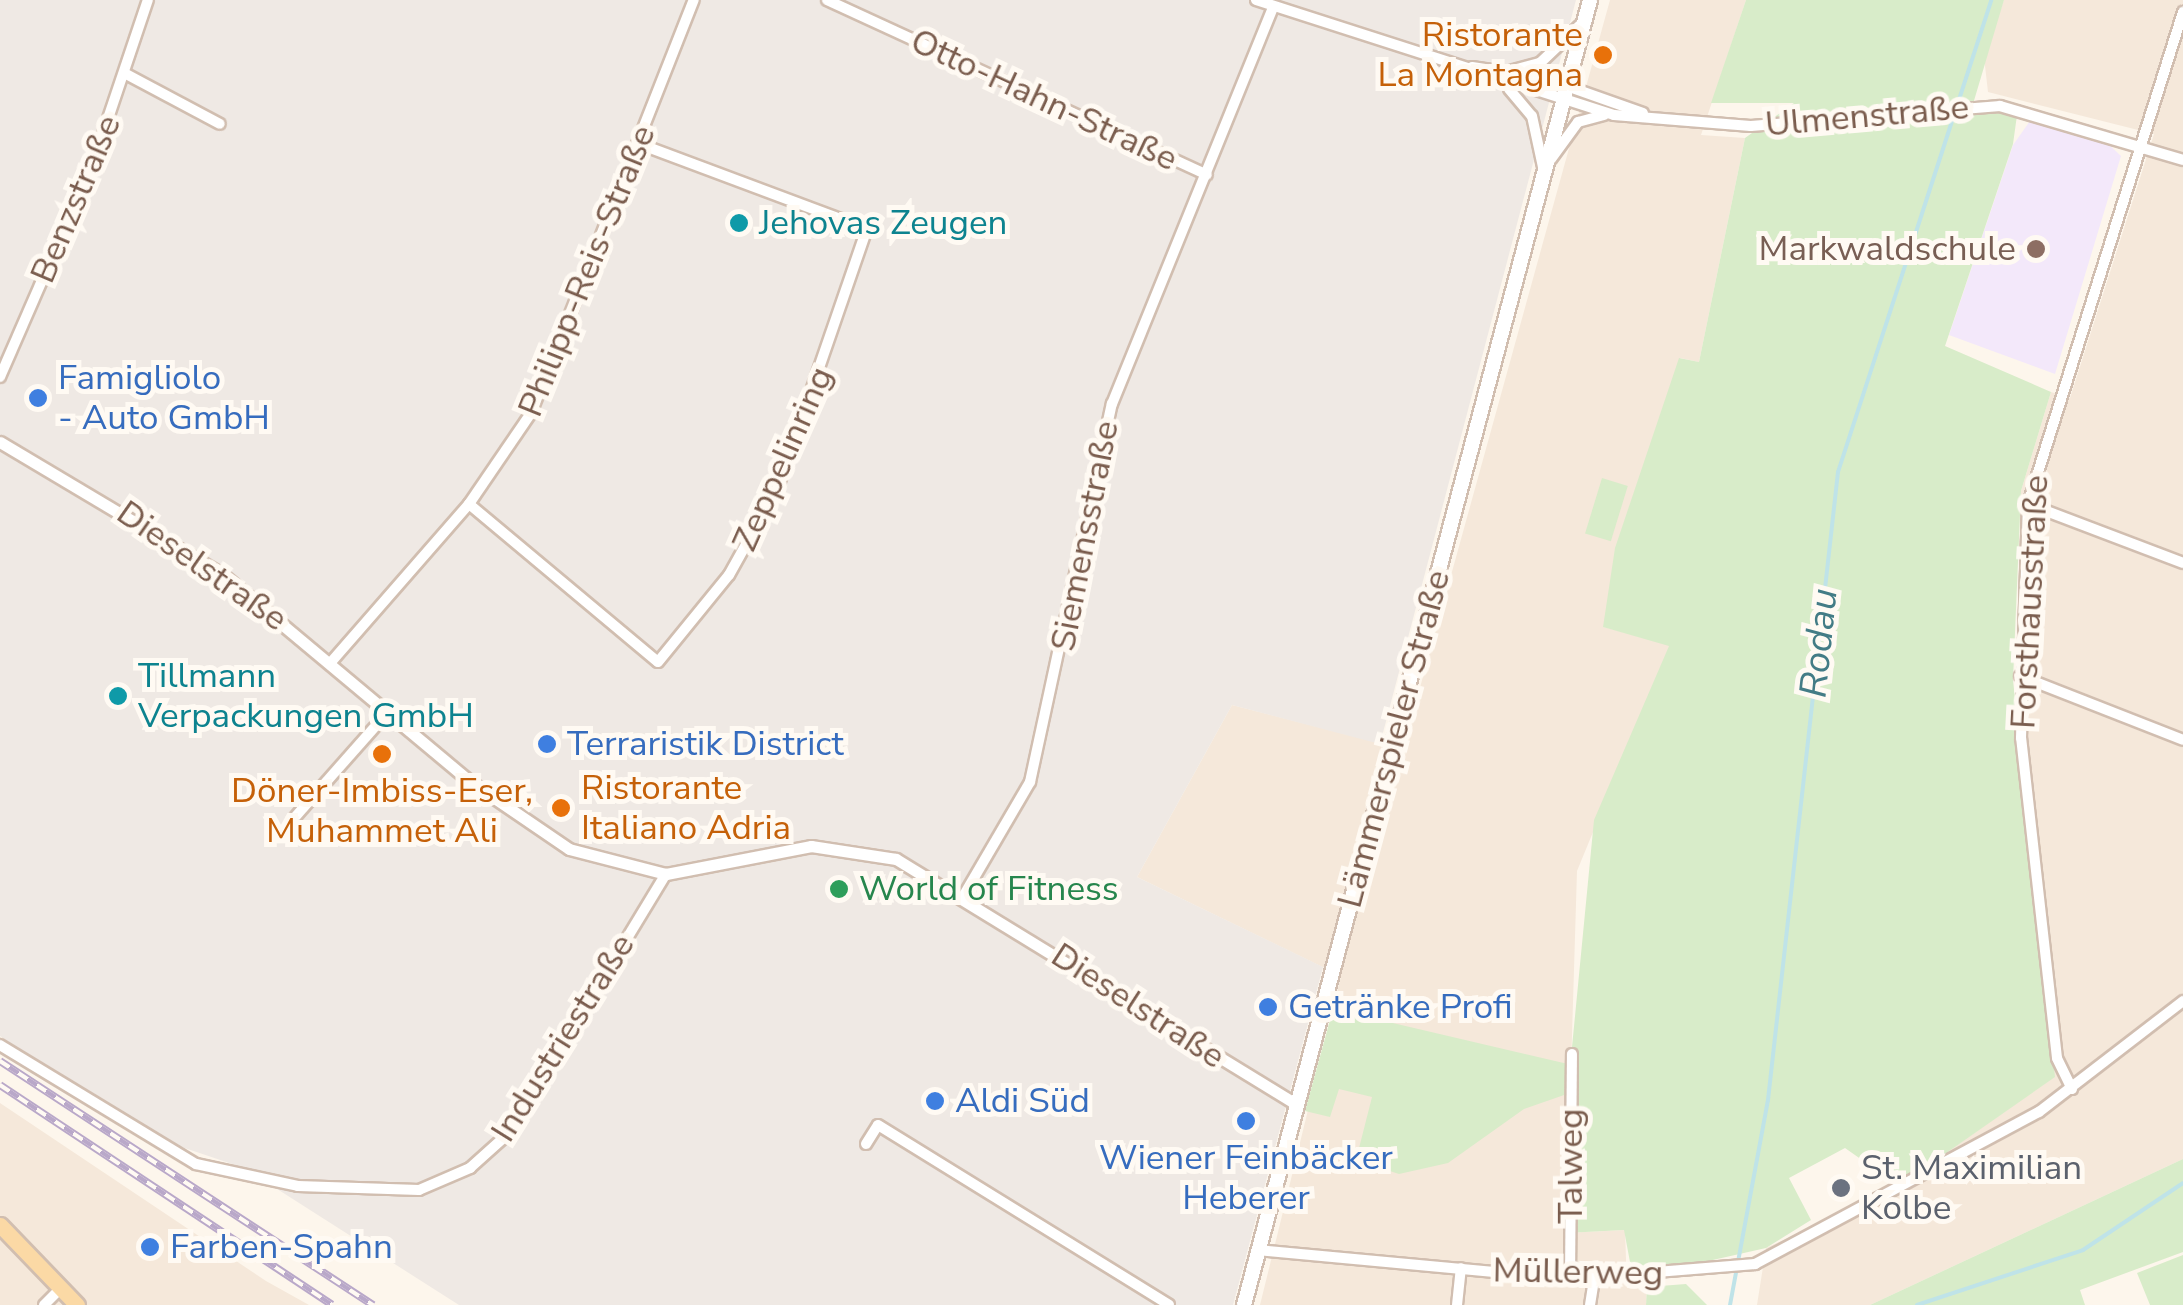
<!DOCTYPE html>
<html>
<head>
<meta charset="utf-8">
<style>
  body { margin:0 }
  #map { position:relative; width:2183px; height:1305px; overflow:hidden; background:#fdf6ec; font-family:"Nunito Sans",sans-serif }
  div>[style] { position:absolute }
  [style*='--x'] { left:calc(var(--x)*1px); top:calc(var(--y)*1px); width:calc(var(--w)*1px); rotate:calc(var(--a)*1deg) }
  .residential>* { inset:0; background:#f5e8da }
  .industrial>* { inset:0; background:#efe9e4 }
  .education>* { inset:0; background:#f3e8fa }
  .green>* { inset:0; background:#d8ecc9; transform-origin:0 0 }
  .stream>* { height:4px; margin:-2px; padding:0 2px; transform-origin:2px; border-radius:2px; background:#bfe3e8 }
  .roads { filter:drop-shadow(2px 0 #d1beb0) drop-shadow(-2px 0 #d1beb0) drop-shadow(0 2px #d1beb0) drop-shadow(0 -2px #d1beb0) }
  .minor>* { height:10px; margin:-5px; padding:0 5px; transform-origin:5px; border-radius:5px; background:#fff }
  .tertiary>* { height:11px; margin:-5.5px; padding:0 5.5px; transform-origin:5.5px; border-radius:5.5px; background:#fff }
  .secondary>* { height:14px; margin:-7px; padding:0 7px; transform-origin:7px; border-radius:7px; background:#fff }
  .primary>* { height:15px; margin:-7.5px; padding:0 7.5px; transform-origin:7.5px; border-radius:7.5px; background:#fbd9a5 }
  .rail>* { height:8px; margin-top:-4px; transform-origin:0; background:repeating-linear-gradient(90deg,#fffaf3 0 11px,#b9a8c9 0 22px); box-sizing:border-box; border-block:2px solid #b9a8c9 }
  .dots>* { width:28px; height:28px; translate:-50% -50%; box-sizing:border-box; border:5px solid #fffaf3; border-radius:50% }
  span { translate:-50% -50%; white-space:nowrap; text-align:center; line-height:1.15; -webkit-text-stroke:10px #fffaf3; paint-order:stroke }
  .food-label { font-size:35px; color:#c56008 }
  .right { translate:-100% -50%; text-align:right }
  .left { translate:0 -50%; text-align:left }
  .street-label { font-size:35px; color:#7a5c4d }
  .culture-label { font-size:35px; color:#0d838f }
  .education-label { font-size:35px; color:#785e54 }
  .shop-label { font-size:35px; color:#366cbe }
  .leisure-label { font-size:35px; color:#27864d }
  .worship-label { font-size:35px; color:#5b616d }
  .water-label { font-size:38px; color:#437c86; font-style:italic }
</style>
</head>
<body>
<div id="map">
  <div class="residential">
    <i style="clip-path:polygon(1610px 0,1746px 0,1701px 135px,1745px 138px,1699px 362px,1680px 358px,1604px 627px,1670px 645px,1577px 871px,1566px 1233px,1625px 1230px,1627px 1288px,1647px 1287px,1646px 1305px,1260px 1305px,1341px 976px,1137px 877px,1232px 705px,1403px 749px)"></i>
    <i style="clip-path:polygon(2004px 0,2183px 0,2183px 1159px,1870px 1305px,1757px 1305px,1766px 1248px,1899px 1186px,2054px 1077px,2014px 754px,2021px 491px,2051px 392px,2070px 398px,2154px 134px,1988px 92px,1984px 57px)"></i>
    <i style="clip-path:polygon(0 1103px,266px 1281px,309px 1305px,0 1305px)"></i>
  </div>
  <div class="industrial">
    <i style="clip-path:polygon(0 0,1576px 0,1380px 744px,1232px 705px,1137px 877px,1323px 967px,1233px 1305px,459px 1305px,244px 1168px,149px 1136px,0 1036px)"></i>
  </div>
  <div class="education">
    <i style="clip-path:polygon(2030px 121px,2105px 141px,2121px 156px,2055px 374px,1949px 335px,2013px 145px)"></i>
  </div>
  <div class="green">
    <i style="clip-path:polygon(1746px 0,2004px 0,1973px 104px,2018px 108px,2013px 144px,1945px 346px,2051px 392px,2021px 491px,2013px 680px,2055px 1077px,1899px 1186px,1845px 1148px,1789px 1178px,1811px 1220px,1766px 1248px,1633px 1278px,1624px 1230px,1566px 1233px,1567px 1094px,1524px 1109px,1448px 1163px,1399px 1174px,1356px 1160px,1372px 1097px,1339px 1089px,1330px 1117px,1305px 1111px,1333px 1009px,1568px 1064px,1569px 1078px,1594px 820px,1669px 646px,1603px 627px,1615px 548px,1679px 358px,1699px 362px,1745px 138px,1794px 103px,1711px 103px)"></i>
    <i style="left:1602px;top:478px;width:27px;height:58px;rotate:17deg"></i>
    <i style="clip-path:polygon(2183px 1159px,2183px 1252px,2080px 1290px,2085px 1305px,1870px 1305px)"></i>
    <i style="clip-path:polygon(2183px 1255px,2183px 1305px,2150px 1305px,2137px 1273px)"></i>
    <i style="clip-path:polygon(1686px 1284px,1707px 1305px,1646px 1305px,1647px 1287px)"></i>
  </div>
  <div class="stream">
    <i style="--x:1730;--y:1305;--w:208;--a:-79.5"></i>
    <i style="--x:1768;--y:1100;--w:632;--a:-83.64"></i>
    <i style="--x:1838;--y:472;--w:496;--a:-72"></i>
    <i style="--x:1917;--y:1305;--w:175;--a:-18.3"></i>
    <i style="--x:2083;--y:1250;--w:120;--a:-33.8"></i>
  </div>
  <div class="roads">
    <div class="minor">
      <i style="--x:827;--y:0;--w:418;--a:24.7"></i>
      <i style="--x:1256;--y:0;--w:376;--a:17.8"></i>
      <i style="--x:1614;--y:115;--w:137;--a:4.6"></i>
      <i style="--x:1751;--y:126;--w:250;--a:-4.6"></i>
      <i style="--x:2000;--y:106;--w:191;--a:16.4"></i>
      <i style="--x:1472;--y:67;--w:73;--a:8.7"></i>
      <i style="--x:1544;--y:78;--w:105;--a:19.5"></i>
      <i style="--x:1513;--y:70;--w:28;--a:-15"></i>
      <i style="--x:1540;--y:63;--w:54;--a:-43.5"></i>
      <i style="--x:126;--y:74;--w:106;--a:28"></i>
      <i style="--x:1509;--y:89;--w:35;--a:50"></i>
      <i style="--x:1532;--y:116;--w:52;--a:77.8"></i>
      <i style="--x:1551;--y:159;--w:46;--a:-53.9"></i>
      <i style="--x:1578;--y:122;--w:27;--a:-15"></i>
      <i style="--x:0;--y:377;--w:233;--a:-66.5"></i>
      <i style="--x:93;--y:163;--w:172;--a:-71.4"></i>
      <i style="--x:469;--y:504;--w:246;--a:39.9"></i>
      <i style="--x:658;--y:662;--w:112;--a:-50.8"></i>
      <i style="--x:729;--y:575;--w:101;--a:-60.9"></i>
      <i style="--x:778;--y:487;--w:273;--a:-71"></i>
      <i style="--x:867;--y:229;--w:242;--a:-159.5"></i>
      <i style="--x:2028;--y:504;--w:166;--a:20.8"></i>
      <i style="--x:332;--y:661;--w:208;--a:-48.9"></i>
      <i style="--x:469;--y:504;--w:110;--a:-55.7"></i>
      <i style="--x:531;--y:413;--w:444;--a:-68.5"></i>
      <i style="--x:2020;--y:676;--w:175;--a:21.4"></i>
      <i style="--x:296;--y:816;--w:140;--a:-48.5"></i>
      <i style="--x:964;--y:895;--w:131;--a:-59.7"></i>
      <i style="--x:1030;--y:782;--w:387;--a:-77.8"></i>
      <i style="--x:1112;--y:404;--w:428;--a:-67.9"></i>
      <i style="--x:0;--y:1045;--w:229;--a:31.3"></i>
      <i style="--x:196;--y:1164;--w:104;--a:12.2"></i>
      <i style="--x:298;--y:1186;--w:121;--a:1.9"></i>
      <i style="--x:419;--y:1190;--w:56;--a:-23.3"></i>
      <i style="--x:470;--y:1168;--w:52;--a:-41.9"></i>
      <i style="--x:509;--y:1133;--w:303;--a:-58.8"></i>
      <i style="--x:2072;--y:1089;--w:34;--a:-116"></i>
      <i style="--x:2057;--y:1058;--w:322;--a:-96.4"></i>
      <i style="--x:2021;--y:738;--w:234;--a:-88.3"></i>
      <i style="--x:2028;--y:504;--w:516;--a:-72.51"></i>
      <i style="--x:866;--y:1144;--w:22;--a:-58"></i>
      <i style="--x:878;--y:1125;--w:342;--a:31.7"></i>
      <i style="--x:1257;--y:1250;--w:314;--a:5.3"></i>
      <i style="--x:1570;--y:1279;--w:186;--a:-4.6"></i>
      <i style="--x:1755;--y:1264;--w:322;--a:-28.2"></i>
      <i style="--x:2039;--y:1112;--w:182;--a:-37.6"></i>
      <i style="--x:1570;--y:1279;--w:225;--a:-89.5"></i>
      <i style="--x:44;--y:1305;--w:25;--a:-45"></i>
      <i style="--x:1457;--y:1305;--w:37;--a:-84"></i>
      <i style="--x:1590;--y:1305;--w:26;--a:-81"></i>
    </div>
    <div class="tertiary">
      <i style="--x:0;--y:442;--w:260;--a:30.8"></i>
      <i style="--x:223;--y:575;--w:319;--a:39.9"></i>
      <i style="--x:468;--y:780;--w:122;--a:34.3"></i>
      <i style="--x:569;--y:849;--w:100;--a:14.5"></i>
      <i style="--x:666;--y:874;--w:148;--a:-10.9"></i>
      <i style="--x:811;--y:846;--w:86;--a:8.7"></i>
      <i style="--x:896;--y:859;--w:469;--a:31.5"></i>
    </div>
    <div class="secondary">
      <i style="--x:1244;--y:1305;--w:1350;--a:-75.15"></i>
    </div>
    <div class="primary">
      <i style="--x:0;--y:1225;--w:111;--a:46.1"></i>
    </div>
  </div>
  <div class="rail">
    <i style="--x:0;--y:1061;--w:446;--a:33.2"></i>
    <i style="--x:0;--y:1085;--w:398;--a:33.5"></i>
  </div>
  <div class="dots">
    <i style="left:1603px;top:55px;background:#e8710a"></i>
    <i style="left:739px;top:223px;background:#0f9aa8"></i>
    <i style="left:2036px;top:249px;background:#8d6e63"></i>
    <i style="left:38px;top:398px;background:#3f7fe0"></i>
    <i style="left:118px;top:696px;background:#0f9aa8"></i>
    <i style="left:547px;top:744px;background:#3f7fe0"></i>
    <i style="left:382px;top:754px;background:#e8710a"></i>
    <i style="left:561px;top:808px;background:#e8710a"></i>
    <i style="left:839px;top:889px;background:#2e9e5b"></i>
    <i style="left:1268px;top:1007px;background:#3f7fe0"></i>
    <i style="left:935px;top:1101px;background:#3f7fe0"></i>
    <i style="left:1246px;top:1121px;background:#3f7fe0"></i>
    <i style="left:1841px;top:1188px;background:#6b7280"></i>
    <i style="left:150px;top:1247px;background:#3f7fe0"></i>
  </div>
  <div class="food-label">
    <span class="right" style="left:1583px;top:55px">Ristorante<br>La Montagna</span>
    <span class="left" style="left:581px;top:808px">Ristorante<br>Italiano Adria</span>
    <span style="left:382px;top:811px">Döner-Imbiss-Eser,<br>Muhammet Ali</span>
  </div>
  <div class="street-label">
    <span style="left:1044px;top:100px;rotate:25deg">Otto-Hahn-Straße</span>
    <span style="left:1867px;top:116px;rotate:-5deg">Ulmenstraße</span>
    <span style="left:76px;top:199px;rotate:-67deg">Benzstraße</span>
    <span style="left:587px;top:271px;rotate:-68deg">Philipp-Reis-Straße</span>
    <span style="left:783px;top:459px;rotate:-66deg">Zeppelinring</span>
    <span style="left:1085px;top:536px;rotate:-79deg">Siemensstraße</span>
    <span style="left:202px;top:566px;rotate:35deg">Dieselstraße</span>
    <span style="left:2030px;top:602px;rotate:-87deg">Forsthausstraße</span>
    <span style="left:1394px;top:739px;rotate:-75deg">Lämmerspieler Straße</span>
    <span style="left:1138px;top:1006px;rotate:33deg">Dieselstraße</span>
    <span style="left:563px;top:1038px;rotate:-58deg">Industriestraße</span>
    <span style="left:1571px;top:1166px;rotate:-90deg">Talweg</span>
    <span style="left:1578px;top:1272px;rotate:1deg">Müllerweg</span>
  </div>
  <div class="culture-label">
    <span class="left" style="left:759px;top:223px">Jehovas Zeugen</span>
    <span class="left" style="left:138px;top:696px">Tillmann<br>Verpackungen GmbH</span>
  </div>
  <div class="education-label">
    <span class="right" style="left:2016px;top:249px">Markwaldschule</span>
  </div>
  <div class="shop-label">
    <span class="left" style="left:58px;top:398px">Famigliolo<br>- Auto GmbH</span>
    <span class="left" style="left:567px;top:744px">Terraristik District</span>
    <span class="left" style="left:1288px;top:1007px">Getränke Profi</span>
    <span class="left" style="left:955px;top:1101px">Aldi Süd</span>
    <span style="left:1246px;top:1178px">Wiener Feinbäcker<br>Heberer</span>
    <span class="left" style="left:170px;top:1247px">Farben-Spahn</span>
  </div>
  <div class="leisure-label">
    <span class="left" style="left:859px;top:889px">World of Fitness</span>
  </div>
  <div class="worship-label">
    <span class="left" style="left:1861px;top:1188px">St. Maximilian<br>Kolbe</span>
  </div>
  <div class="water-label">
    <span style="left:1819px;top:643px;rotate:-84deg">Rodau</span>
  </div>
</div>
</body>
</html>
